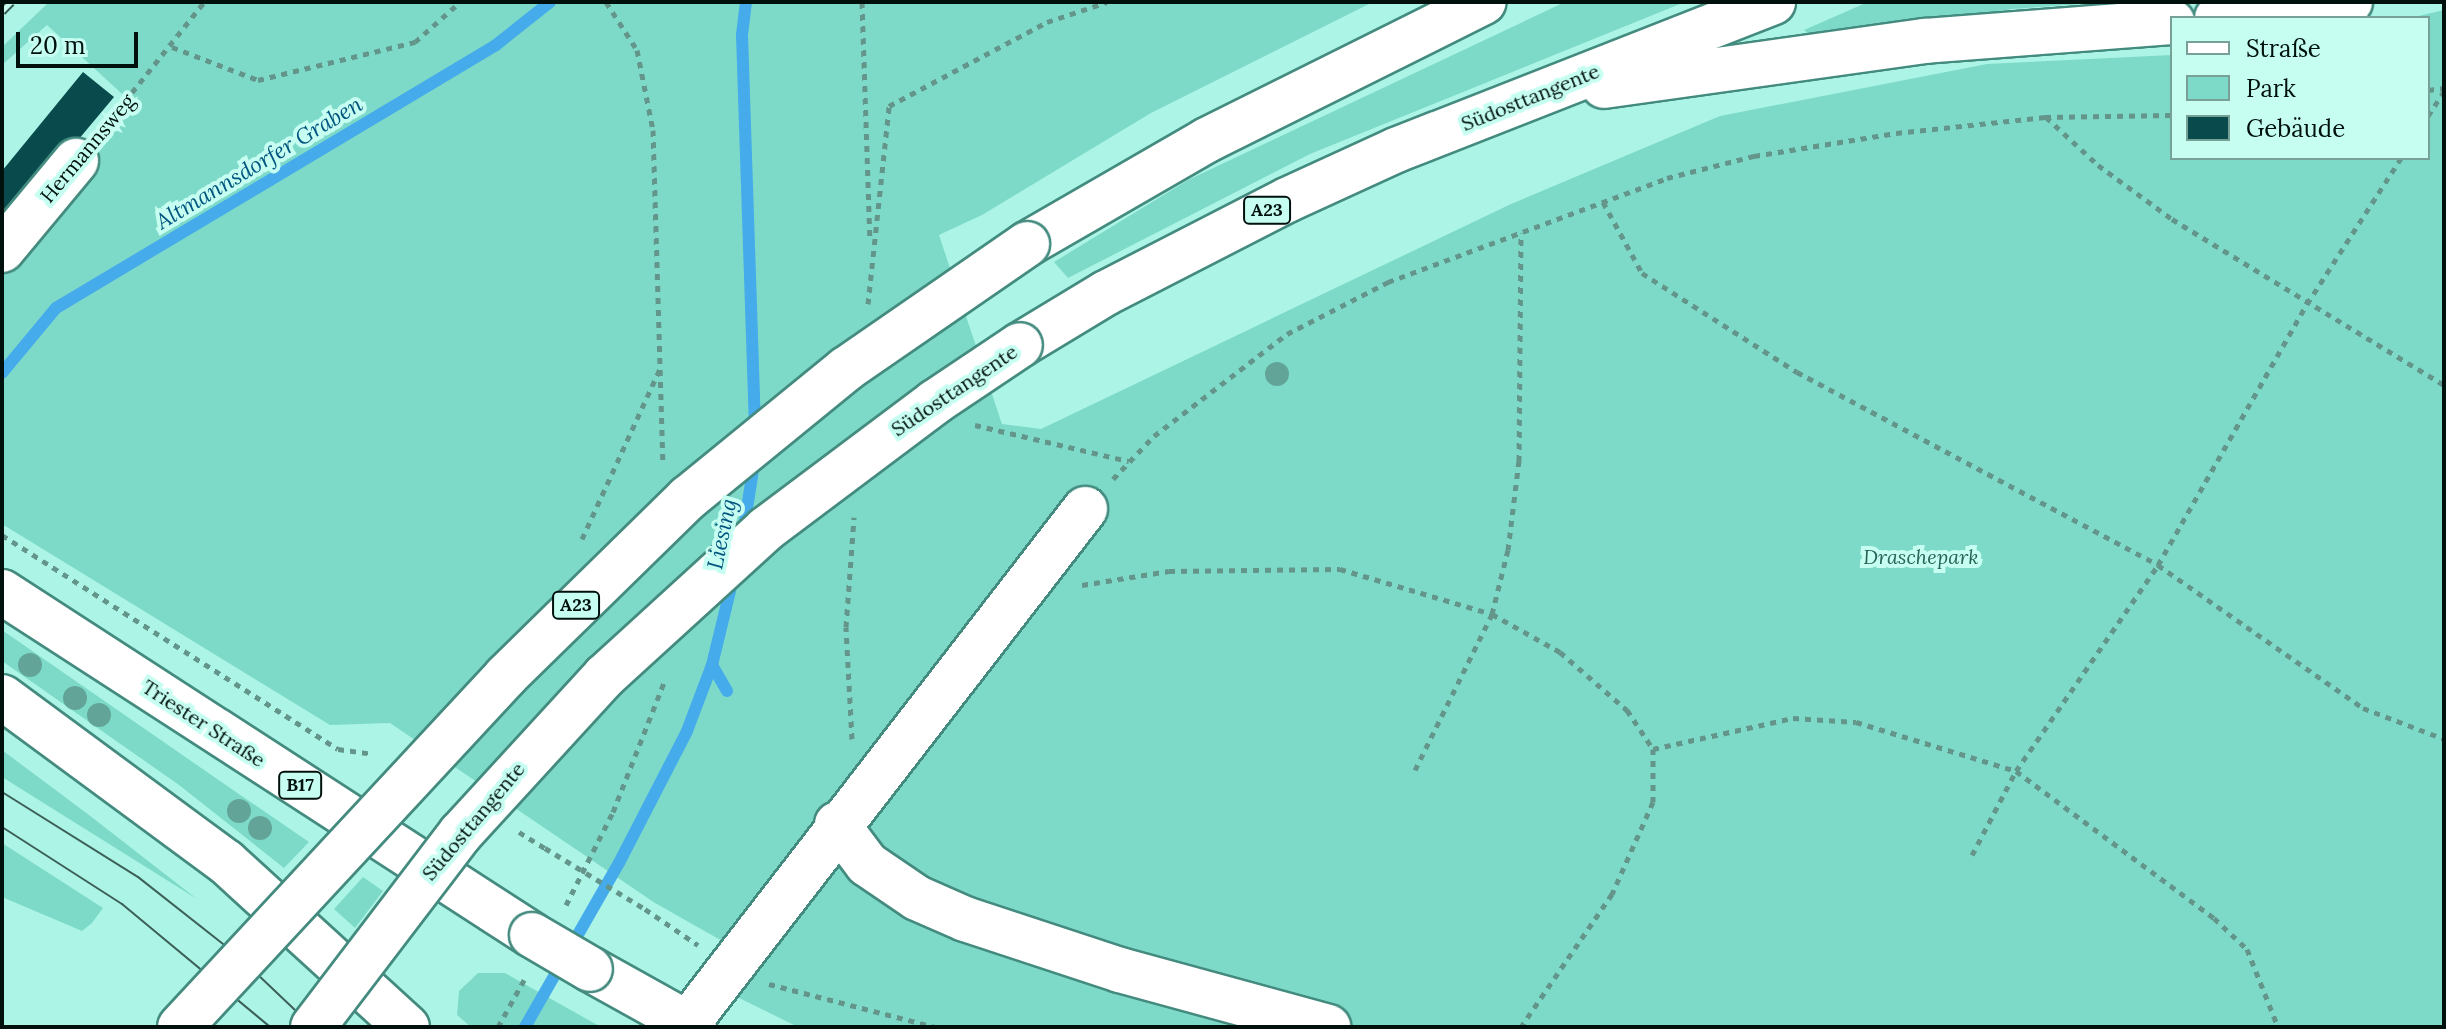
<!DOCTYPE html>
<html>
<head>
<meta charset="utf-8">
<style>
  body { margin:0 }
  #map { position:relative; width:2446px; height:1029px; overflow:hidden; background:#acf5e6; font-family:Lora,serif }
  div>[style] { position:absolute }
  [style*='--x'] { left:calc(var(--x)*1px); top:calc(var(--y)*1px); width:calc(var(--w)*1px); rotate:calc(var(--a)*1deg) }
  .green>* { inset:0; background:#7edac8 }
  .stream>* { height:12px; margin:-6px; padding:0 6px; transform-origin:6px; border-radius:6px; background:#45abeb }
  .building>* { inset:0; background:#094a4d }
  .path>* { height:5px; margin-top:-2.5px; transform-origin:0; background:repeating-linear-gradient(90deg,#63958a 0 6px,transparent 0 12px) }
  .roads { filter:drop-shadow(2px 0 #448b7f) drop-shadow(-2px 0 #448b7f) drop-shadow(0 2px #448b7f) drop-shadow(0 -2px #448b7f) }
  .minor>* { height:44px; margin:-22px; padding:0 22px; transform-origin:22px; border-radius:22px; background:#fff }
  .major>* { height:44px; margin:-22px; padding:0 22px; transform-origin:22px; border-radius:22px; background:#fff }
  .highway>* { height:44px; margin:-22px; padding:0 22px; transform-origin:22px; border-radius:22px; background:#fff }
  .tram>* { height:2px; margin:-1px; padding:0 1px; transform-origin:1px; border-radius:1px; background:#3c6058 }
  .rail>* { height:9px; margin-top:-4.5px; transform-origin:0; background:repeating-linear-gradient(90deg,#c6fff2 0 18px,#3c6058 0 36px); box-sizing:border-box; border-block:2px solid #3c6058 }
  .path-bridge>* { height:5px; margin-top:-2.5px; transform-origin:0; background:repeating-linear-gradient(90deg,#63958a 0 6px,transparent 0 12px) }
  .bridges { filter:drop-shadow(2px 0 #448b7f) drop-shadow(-2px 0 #448b7f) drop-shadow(0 2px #448b7f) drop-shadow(0 -2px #448b7f) }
  .major-bridge>* { height:44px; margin:-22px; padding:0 22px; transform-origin:22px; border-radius:22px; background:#fff }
  .highway-bridge>* { height:44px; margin:-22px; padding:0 22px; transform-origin:22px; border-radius:22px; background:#fff }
  .trees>* { width:24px; height:24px; margin:-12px; border-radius:50%; background:#62a598 }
  span { translate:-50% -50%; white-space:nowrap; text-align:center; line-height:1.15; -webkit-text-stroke:8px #c6fff2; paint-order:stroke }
  .shield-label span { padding:2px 6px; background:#c6fff2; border:2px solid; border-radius:6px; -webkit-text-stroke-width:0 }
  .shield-label { font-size:18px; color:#00110d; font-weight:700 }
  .street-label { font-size:20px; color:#00110d }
  .park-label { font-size:20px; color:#266359; font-style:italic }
  .water-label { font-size:22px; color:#03557f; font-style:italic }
  .frame { position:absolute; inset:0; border:4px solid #00110d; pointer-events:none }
  .legend { position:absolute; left:2170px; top:16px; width:260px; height:144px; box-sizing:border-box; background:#c6fff2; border:2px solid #77a096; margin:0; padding:10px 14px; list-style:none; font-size:24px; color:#00110d }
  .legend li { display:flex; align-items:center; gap:16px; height:40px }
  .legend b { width:40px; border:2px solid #77a096 }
  .scale { position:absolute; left:16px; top:32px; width:122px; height:36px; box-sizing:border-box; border:4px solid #00110d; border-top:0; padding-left:10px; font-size:24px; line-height:28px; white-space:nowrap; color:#00110d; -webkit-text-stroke:6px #c6fff2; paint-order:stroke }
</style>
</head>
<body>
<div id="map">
  <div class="green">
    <i style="clip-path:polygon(49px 2px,1373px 2px,1151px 113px,982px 215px,939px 235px,1002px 424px,1041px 429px,1511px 204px,1720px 116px,1987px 64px,2172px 55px,2172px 158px,2428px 158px,2428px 18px,2410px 18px,2444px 10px,2444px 1027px,798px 1027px,729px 993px,724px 942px,655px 903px,390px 723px,330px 725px,2px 524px,2px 266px,133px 104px,47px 25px,2px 65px,2px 47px)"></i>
    <i style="clip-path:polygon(1565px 2px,1685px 2px,1310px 154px,1068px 278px,1054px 262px,1188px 180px)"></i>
    <i style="clip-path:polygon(1868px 2px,2110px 2px,2012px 9px,1814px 39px,1804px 30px)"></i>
    <i style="clip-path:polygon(2px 630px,220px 781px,309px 842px,284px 868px,179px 785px,2px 661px)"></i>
    <i style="clip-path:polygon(2px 750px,89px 815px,197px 899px,2px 777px)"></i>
    <i style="clip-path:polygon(2px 843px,103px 908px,92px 923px,82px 931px,2px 897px)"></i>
    <i style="clip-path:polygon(363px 877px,383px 891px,355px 928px,334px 909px)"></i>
    <i style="clip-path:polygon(478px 973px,505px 973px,601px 1027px,471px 1027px,457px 1015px,459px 991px)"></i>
  </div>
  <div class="stream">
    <i style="--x:746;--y:2;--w:33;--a:97"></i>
    <i style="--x:742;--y:35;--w:396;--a:88.1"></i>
    <i style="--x:2;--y:373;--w:85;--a:-50.3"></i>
    <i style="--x:56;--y:308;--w:513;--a:-30.87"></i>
    <i style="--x:496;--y:45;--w:69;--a:-38.5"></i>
    <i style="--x:743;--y:534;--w:78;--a:-81.1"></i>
    <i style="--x:712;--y:665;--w:30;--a:60"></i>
    <i style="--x:525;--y:1027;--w:189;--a:-60.2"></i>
    <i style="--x:619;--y:863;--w:148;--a:-62.7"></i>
    <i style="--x:687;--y:731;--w:71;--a:-69.3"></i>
    <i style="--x:712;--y:665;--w:93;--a:-76.3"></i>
  </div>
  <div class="building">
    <i style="clip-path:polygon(83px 72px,114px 97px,2px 231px,2px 171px)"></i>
  </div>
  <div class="path">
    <i style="--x:606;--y:2;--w:57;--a:57.1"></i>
    <i style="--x:637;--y:50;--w:82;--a:78.7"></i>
    <i style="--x:653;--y:130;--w:332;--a:88.3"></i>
    <i style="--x:862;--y:2;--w:235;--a:88.1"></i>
    <i style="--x:172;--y:47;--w:92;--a:21"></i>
    <i style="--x:258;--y:80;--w:162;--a:-13.6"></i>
    <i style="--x:415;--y:42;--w:60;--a:-41.6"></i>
    <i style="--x:2428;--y:90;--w:16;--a:-7"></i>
    <i style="--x:2428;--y:116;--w:30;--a:-57"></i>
    <i style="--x:2046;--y:117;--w:71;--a:42.7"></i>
    <i style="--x:2098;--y:165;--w:92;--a:36.1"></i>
    <i style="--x:2172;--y:219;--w:319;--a:31.4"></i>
    <i style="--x:102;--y:130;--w:164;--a:-51.4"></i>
    <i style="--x:1603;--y:202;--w:81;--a:61.2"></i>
    <i style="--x:1642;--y:273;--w:184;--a:32.6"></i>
    <i style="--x:1797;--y:372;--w:409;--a:28.1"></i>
    <i style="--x:2158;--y:565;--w:250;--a:34.9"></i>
    <i style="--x:2363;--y:708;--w:87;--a:20.9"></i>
    <i style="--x:868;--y:304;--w:199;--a:-83.9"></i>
    <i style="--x:889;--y:106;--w:179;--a:-28"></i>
    <i style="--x:1047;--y:22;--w:63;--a:-18.4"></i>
    <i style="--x:975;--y:425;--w:158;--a:13.2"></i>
    <i style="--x:1113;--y:479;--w:59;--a:-46.4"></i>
    <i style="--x:1154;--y:436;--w:168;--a:-37.5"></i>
    <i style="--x:1287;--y:334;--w:114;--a:-27.2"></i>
    <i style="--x:1388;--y:282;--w:298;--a:-20.4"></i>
    <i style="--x:1667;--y:178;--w:90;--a:-14.2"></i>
    <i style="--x:1754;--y:156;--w:144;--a:-9.2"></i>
    <i style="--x:1896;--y:133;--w:150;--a:-6.1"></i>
    <i style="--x:2045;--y:117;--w:127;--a:-0.9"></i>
    <i style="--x:2;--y:535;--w:398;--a:32.5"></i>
    <i style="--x:338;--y:749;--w:35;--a:8"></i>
    <i style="--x:582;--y:539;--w:187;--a:-65.4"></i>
    <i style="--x:1082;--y:585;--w:88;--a:-9.1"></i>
    <i style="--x:1169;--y:571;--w:171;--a:-0.7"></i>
    <i style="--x:1340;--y:569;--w:159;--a:16.5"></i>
    <i style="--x:1492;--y:614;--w:78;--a:29.2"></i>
    <i style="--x:1560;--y:652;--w:89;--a:40.9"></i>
    <i style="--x:1627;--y:710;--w:47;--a:56.3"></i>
    <i style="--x:1653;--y:749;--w:53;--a:90"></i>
    <i style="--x:1653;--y:802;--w:101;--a:114"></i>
    <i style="--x:1612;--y:894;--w:161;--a:124.4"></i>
    <i style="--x:852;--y:739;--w:112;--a:-93.1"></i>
    <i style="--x:846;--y:627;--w:110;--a:-85.8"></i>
    <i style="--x:1653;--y:749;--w:143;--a:-12.5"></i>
    <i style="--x:1793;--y:718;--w:63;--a:3.6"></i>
    <i style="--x:1856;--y:722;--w:167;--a:17"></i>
    <i style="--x:2016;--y:771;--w:247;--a:36.6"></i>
    <i style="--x:2214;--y:918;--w:45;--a:43.2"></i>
    <i style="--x:2247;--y:949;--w:84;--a:68.3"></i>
    <i style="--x:1415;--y:770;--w:174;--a:-63.7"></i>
    <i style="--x:1492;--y:614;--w:66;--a:-76"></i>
    <i style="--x:1508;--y:550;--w:90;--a:-83"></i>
    <i style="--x:1519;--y:461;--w:228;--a:-89.5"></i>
    <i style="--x:519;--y:832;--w:31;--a:32"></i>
    <i style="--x:1972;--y:855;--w:95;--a:-62.4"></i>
    <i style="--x:2016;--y:771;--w:250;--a:-55.4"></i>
    <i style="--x:2158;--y:565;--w:301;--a:-60.3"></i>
    <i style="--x:2307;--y:304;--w:174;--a:-57.2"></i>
    <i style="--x:566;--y:905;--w:104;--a:-63.2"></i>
    <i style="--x:613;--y:812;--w:142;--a:-68.5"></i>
    <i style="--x:645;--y:909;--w:64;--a:34.2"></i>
    <i style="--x:769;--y:984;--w:171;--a:14.5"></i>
    <i style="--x:498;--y:1027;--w:54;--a:-61"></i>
  </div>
  <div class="roads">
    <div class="minor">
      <i style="--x:2;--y:250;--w:116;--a:-50.3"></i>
      <i style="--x:837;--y:824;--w:50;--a:53.1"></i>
      <i style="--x:867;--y:864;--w:60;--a:34.2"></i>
      <i style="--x:917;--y:898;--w:52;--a:23.6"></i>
      <i style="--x:965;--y:919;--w:163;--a:18.2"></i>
      <i style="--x:1120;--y:970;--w:216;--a:15.3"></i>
      <i style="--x:687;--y:1024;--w:651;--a:-52.3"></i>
    </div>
    <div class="major">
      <i style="--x:2;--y:592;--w:631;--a:32.91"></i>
      <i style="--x:2;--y:697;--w:278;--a:36.4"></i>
      <i style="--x:226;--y:862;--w:245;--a:42.4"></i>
      <i style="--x:590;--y:969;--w:119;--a:29.1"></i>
    </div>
    <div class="highway">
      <i style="--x:2217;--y:18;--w:134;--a:-6.9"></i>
      <i style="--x:1604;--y:86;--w:324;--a:-8"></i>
      <i style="--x:1925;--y:41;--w:248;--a:-4.4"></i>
      <i style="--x:1027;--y:244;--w:208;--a:-30"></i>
      <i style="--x:1207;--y:140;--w:309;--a:-26.5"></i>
      <i style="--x:1020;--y:345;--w:100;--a:-31.2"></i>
      <i style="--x:1106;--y:293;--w:203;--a:-27.2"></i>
      <i style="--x:1287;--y:200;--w:120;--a:-24.6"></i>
      <i style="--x:1396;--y:150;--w:405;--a:-21.4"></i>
      <i style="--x:687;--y:1024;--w:5;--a:37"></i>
    </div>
  </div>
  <div class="tram">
    <i style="--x:2;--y:792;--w:160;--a:32"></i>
    <i style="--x:138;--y:877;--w:125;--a:38.2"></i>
    <i style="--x:236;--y:954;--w:106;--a:43.5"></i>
    <i style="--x:2;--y:827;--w:143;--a:32.7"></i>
    <i style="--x:122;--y:904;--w:192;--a:39.7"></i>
  </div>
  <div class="rail">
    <i style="--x:2;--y:11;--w:13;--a:-45"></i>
  </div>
  <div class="path-bridge">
    <i style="--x:545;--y:848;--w:117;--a:31.4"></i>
  </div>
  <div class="bridges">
    <div class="major-bridge">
      <i style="--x:532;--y:935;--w:67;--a:30.4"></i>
    </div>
    <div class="highway-bridge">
      <i style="--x:180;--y:1027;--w:479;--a:-47.1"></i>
      <i style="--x:506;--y:676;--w:255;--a:-44.4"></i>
      <i style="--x:688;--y:498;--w:204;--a:-39.2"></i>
      <i style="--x:846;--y:369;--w:220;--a:-34.6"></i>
      <i style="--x:313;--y:1027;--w:244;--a:-52.7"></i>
      <i style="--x:461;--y:833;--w:213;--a:-47.5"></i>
      <i style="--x:605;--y:676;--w:218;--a:-42.4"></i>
      <i style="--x:766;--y:529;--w:211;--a:-36.9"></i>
      <i style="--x:935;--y:402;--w:102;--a:-33.8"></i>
    </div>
  </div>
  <div class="trees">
    <i style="left:1277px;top:374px"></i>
    <i style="left:30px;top:665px"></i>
    <i style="left:75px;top:698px"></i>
    <i style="left:99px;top:715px"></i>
    <i style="left:239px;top:811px"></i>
    <i style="left:260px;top:828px"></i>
  </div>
  <div class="shield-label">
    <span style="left:1267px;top:210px">A23</span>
    <span style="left:576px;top:605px">A23</span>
    <span style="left:300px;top:785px">B17</span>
  </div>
  <div class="street-label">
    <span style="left:1530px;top:97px;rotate:-22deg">Südosttangente</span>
    <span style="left:87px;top:148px;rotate:-50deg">Hermannsweg</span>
    <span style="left:954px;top:390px;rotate:-34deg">Südosttangente</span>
    <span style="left:204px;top:723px;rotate:33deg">Triester Straße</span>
    <span style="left:473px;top:821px;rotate:-50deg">Südosttangente</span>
  </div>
  <div class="park-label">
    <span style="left:1921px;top:556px">Draschepark</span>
  </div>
  <div class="water-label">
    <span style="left:259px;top:163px;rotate:-31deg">Altmannsdorfer Graben</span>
    <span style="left:722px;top:534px;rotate:-78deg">Liesing</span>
  </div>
  <div class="frame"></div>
  <ul class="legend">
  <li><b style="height:10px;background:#fff"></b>Straße</li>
  <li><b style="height:22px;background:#7edac8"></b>Park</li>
  <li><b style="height:22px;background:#094a4d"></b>Gebäude</li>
  </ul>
  <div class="scale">20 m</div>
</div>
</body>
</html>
